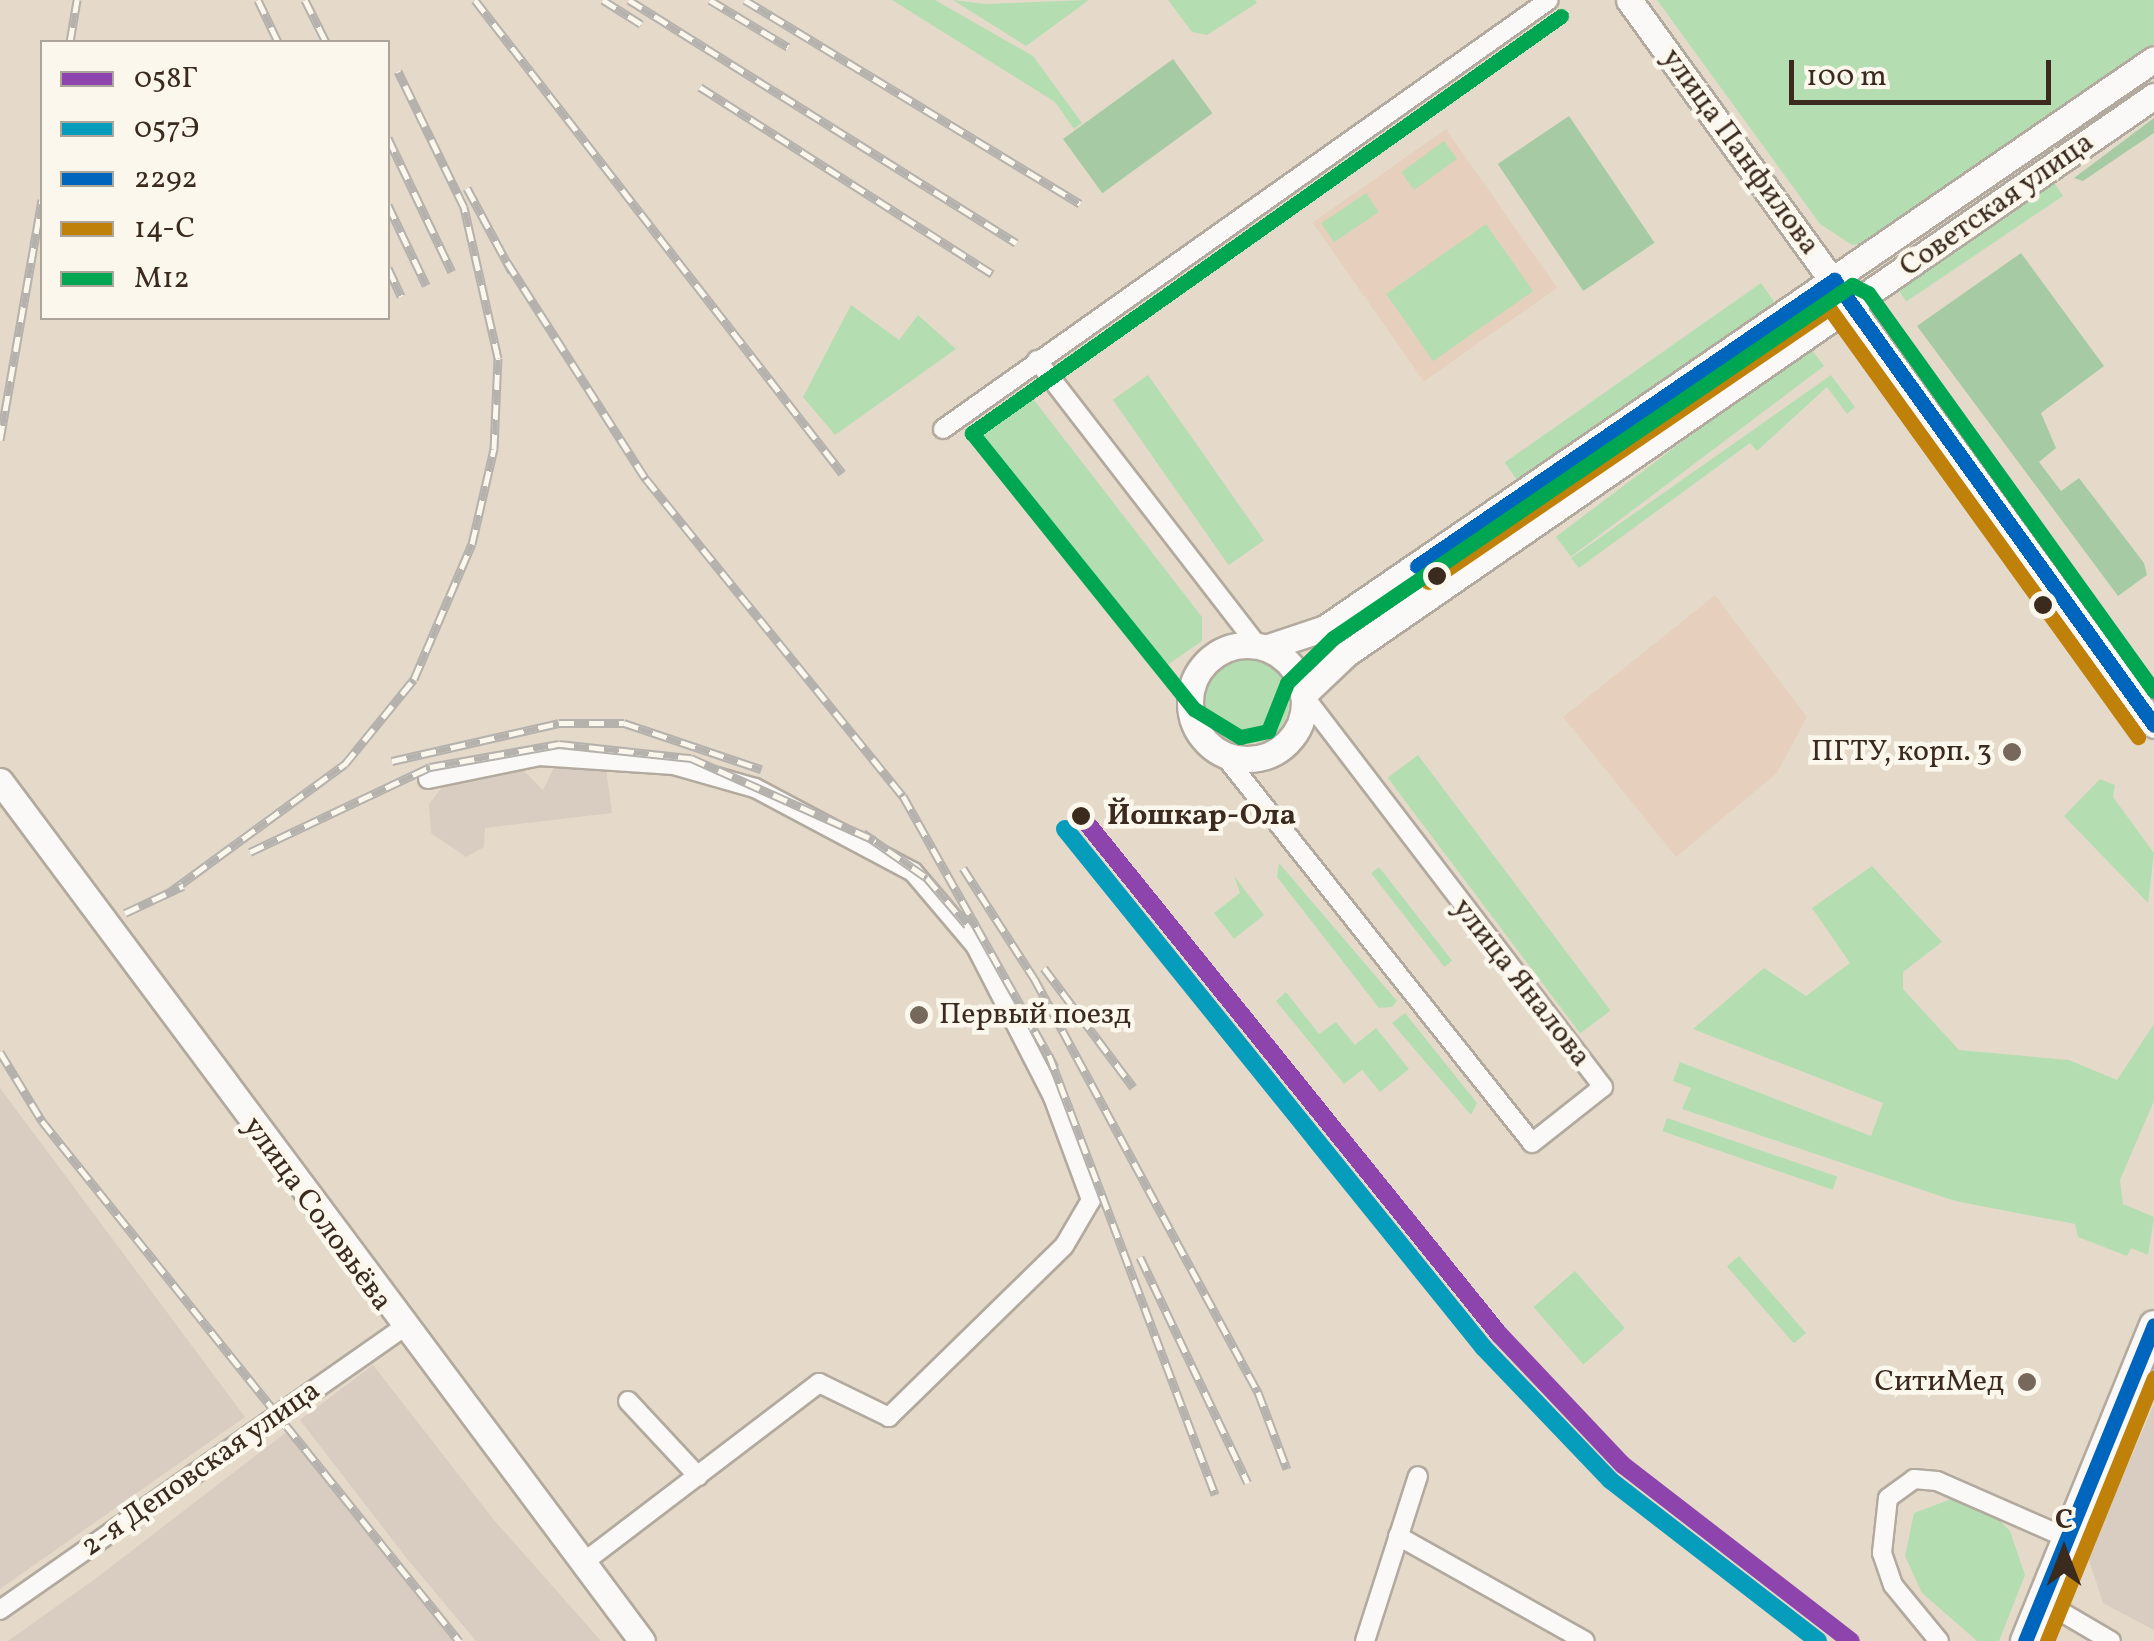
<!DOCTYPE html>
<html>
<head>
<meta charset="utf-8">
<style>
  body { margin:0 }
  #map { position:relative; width:2154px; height:1641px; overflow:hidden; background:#e5dac9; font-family:Vollkorn,serif }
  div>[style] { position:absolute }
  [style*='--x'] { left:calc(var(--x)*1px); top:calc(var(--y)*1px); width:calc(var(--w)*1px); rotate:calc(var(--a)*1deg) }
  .built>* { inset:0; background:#e6d0bd; transform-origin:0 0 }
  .industrial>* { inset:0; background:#d9ccc1 }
  .green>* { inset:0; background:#b5ddb2; transform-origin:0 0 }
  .round { border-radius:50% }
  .forest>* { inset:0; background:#a6cba4; transform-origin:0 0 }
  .roads { filter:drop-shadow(2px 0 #b2aa9e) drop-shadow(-2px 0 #b2aa9e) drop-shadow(0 2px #b2aa9e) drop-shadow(0 -2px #b2aa9e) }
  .street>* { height:18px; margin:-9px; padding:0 9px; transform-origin:9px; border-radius:9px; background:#fbf9f7 }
  .secondary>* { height:25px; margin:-12.5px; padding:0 12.5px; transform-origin:12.5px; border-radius:12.5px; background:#fbf9f7 }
  .secondary>.ring { margin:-12.5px; padding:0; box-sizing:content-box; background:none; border:25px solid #fbf9f7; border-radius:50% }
  .primary>* { height:28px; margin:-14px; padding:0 14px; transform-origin:14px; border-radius:14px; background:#fbf9f7 }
  .rail>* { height:9px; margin-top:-4.5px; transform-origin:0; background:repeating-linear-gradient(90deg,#fbf7ec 0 15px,#b5b2ae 0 30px); box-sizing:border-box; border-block:2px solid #b5b2ae }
  .bus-1>* { height:15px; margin:-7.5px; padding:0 7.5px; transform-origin:7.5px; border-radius:7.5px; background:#0065bd }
  .bus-2>* { height:15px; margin:-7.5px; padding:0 7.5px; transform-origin:7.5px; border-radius:7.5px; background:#bf8109 }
  .bus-3>* { height:15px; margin:-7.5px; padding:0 7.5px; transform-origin:7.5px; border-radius:7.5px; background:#00a651 }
  .rail-1>* { height:18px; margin:-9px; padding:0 9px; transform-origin:9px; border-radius:9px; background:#8e44ad }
  .rail-2>* { height:18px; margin:-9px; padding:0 9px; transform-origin:9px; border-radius:9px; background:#069cbc }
  .dots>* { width:28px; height:28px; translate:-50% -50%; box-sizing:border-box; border:5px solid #fbf7ec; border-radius:50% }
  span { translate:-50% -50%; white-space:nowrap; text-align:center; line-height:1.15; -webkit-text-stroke:9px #fbf7ec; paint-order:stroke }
  .street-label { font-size:30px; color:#3b2a1e }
  .poi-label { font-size:30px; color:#3b2a1e }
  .right { translate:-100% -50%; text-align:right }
  .left { translate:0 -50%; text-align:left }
  .stop-label { font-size:30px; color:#3b2a1e; font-weight:700 }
  .legend { position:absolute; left:40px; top:40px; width:350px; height:280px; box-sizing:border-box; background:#fbf7ec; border:2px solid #aea59a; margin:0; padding:12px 18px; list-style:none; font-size:30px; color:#3b2a1e }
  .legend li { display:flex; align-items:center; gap:20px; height:50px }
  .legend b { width:50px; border:2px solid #aea59a }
  .north { position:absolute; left:2014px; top:1501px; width:100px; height:100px; -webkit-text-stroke:8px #fbf7ec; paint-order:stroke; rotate:0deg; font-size:28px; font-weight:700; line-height:40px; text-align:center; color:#3b2a1e }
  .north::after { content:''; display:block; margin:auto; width:35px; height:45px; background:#3b2a1e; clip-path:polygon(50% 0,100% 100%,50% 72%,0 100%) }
  .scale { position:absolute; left:1789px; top:60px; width:262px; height:45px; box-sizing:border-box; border:5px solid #3b2a1e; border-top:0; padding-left:12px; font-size:30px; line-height:35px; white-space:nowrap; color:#3b2a1e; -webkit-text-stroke:8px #fbf7ec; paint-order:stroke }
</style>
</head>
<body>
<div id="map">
  <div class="built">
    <i style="left:1446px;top:129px;width:194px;height:163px;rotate:55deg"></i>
    <i style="clip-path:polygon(1715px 595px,1807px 717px,1777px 773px,1676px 857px,1563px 717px)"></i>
  </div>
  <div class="industrial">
    <i style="clip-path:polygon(556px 763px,606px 768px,612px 813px,485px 828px,484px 847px,466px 857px,431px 833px,429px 804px,446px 782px,520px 767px,543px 790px)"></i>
    <i style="clip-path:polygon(0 1088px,245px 1417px,0 1589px)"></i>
    <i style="clip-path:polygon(373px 1365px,494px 1520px,601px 1641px,476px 1641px,408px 1560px,300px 1420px)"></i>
    <i style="clip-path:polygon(2154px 1404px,2154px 1630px,2103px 1603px,2088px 1557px)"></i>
    <i style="clip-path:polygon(289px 1430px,459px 1641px,8px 1641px,95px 1579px)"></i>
  </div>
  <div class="green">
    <i style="clip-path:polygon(892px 0,935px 0,1033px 56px,1082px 123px,1074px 129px,1055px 102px)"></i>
    <i style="clip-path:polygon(953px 0,986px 4px,1089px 0,1026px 46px)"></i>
    <i style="clip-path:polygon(1168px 0,1255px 0,1257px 3px,1207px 35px,1192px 32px)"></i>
    <i style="clip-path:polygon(1657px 0,2154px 0,2154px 44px,1866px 244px,1852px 245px,1820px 224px)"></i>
    <i style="left:1444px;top:141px;width:22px;height:53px;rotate:54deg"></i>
    <i style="left:2053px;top:181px;width:18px;height:189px;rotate:56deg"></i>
    <i style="left:1366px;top:193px;width:23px;height:54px;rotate:56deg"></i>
    <i style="left:1486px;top:224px;width:82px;height:122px;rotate:55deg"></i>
    <i style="left:1761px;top:283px;width:28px;height:313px;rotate:55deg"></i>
    <i style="clip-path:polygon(851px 305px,899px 340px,918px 315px,956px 349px,835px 435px,803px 397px)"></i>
    <i style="clip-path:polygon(1791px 326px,1794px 331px,1359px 630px,1354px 623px)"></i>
    <i style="left:1809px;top:346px;width:25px;height:317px;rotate:53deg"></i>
    <i style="left:1148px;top:375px;width:202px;height:43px;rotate:55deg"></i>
    <i style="clip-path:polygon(1831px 375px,1855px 407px,1847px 414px,1827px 387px,1757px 451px,1750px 443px,1579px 568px,1571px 558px)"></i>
    <i style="clip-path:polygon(1027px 391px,1202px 617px,1202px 641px,1166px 666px,1152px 669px,967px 437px)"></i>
    <i class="round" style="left:1205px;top:660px;width:84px;height:84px"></i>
    <i style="left:1418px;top:755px;width:320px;height:38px;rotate:53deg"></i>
    <i style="clip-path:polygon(2100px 779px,2115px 785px,2113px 797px,2154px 853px,2148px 903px,2064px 816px)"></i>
    <i style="clip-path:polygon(1279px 863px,1397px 1001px,1392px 1007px,1379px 1008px,1277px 877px)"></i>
    <i style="clip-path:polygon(1872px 866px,1942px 942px,1903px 972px,1903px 989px,1959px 1050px,2069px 1060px,2117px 1080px,2154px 1024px,2154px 1101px,2120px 1180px,2123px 1204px,2154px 1217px,2148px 1255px,2131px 1248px,2127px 1256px,2078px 1237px,2075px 1224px,1955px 1201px,1682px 1109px,1691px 1088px,1673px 1081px,1680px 1062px,1871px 1136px,1883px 1103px,1693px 1029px,1764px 968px,1806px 996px,1850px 963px,1812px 908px)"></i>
    <i style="left:1379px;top:867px;width:119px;height:10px;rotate:52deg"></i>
    <i style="clip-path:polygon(1234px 876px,1264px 915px,1234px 939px,1214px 913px,1240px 893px)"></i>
    <i style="clip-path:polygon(1286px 992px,1319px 1034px,1336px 1022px,1355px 1045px,1376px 1028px,1409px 1069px,1380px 1092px,1362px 1070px,1344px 1084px,1276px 1001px)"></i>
    <i style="clip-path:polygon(1405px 1013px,1477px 1103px,1471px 1115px,1392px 1023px)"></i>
    <i style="left:1667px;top:1118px;width:180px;height:14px;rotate:19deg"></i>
    <i style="left:1739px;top:1256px;width:102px;height:16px;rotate:49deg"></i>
    <i style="left:1575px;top:1271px;width:76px;height:55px;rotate:49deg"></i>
    <i style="clip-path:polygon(1954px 1498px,1989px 1510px,2010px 1531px,2025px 1575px,1999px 1641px,1977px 1641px,1922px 1593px,1905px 1556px,1914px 1513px)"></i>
  </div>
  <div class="forest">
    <i style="left:1173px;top:59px;width:67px;height:136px;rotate:54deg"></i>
    <i style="left:1569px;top:116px;width:153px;height:86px;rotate:56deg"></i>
    <i style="clip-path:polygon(2154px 118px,2154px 133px,2083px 181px,2074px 178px)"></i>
    <i style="clip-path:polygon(2021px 253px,2104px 366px,2041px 413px,2056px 448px,2039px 462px,2061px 491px,2079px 478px,2144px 563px,2147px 575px,2118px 596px,1917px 326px)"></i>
  </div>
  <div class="roads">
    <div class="street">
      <i style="--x:1037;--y:360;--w:360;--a:52.3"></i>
      <i style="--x:943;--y:429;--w:742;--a:-35.3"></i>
      <i style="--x:1222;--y:753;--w:498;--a:51.5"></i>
      <i style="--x:1532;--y:1143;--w:90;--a:-38.3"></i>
      <i style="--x:1603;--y:1087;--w:494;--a:-127.4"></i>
      <i style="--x:428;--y:779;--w:113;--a:-11.7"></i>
      <i style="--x:539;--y:756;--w:135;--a:3.8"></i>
      <i style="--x:674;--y:765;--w:84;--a:15.9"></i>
      <i style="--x:755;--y:788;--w:179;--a:28"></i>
      <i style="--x:913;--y:872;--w:96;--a:49.7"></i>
      <i style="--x:975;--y:945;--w:171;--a:62.8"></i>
      <i style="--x:1053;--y:1097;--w:110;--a:69.7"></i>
      <i style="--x:1091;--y:1200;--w:53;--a:120.4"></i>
      <i style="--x:1064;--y:1246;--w:245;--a:135.7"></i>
      <i style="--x:889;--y:1417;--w:78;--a:-154.1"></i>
      <i style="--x:819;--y:1383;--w:297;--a:142.7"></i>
      <i style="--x:628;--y:1401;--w:103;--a:47"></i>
      <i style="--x:1398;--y:1536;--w:214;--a:29.3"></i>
      <i style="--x:2041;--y:1600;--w:81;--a:30.4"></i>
      <i style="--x:0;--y:1610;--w:490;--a:-35"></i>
      <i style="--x:1365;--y:1641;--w:173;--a:-72.2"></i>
      <i style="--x:1939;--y:1641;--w:72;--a:-129.4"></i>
      <i style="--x:1893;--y:1585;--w:34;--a:-109"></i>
      <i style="--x:1882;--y:1553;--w:55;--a:-83.8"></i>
      <i style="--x:1888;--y:1498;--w:32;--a:-36"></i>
      <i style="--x:1914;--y:1479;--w:23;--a:5"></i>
      <i style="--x:1937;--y:1481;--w:142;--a:23.7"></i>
    </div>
    <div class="secondary">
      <i style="--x:1629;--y:0;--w:895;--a:54.09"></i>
      <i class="ring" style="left:1190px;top:645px;width:89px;height:89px"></i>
      <i style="--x:1268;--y:647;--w:60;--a:-18.4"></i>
      <i style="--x:1325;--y:628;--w:1005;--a:-34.46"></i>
      <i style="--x:1303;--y:695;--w:59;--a:-43.6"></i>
      <i style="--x:1346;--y:654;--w:982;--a:-34.63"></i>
      <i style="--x:0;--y:781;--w:1073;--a:53.26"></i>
    </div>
    <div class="primary">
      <i style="--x:2025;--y:1641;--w:341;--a:-67.8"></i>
    </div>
  </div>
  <div class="rail">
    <i style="--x:258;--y:0;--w:47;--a:64.5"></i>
    <i style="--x:305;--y:0;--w:47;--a:63.4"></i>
    <i style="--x:475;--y:0;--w:599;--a:52.19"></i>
    <i style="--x:603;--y:0;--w:45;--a:32.3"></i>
    <i style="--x:629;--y:0;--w:457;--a:32.1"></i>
    <i style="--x:710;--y:0;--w:91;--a:31.1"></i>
    <i style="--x:745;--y:0;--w:392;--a:31.3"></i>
    <i style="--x:70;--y:42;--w:43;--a:-80.5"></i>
    <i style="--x:700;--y:87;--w:347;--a:32.6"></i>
    <i style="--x:388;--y:138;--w:148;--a:64.5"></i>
    <i style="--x:467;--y:188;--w:95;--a:61.8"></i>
    <i style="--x:388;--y:205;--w:89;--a:64.6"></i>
    <i style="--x:507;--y:262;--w:258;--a:57.4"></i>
    <i style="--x:646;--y:479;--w:408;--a:51"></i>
    <i style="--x:903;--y:796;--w:311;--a:60.7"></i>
    <i style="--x:388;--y:268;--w:31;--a:65"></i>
    <i style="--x:0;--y:440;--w:244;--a:-80.1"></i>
    <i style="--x:392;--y:761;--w:171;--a:-12.8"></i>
    <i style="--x:559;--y:723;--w:65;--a:0"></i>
    <i style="--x:624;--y:723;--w:145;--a:18.6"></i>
    <i style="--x:863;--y:833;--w:78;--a:35.1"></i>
    <i style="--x:927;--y:878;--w:62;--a:49.6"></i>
    <i style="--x:250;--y:852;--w:199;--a:-25.3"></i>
    <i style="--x:430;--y:767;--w:131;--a:-10.1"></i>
    <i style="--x:559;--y:744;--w:133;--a:6.1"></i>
    <i style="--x:691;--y:758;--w:201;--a:24.1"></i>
    <i style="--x:963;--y:868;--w:131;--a:57.2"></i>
    <i style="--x:1034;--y:978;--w:471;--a:61.6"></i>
    <i style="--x:1258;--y:1392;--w:82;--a:69.4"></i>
    <i style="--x:170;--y:892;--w:217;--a:-36.2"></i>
    <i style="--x:345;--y:764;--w:109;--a:-50.9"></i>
    <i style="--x:414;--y:679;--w:147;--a:-66.8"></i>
    <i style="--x:472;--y:544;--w:98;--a:-77"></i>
    <i style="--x:494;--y:449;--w:91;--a:-87.5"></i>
    <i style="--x:498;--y:358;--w:155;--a:-102.7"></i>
    <i style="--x:464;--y:207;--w:151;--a:-115.9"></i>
    <i style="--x:125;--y:913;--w:64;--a:-25"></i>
    <i style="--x:1044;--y:968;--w:149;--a:53.2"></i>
    <i style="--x:0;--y:1052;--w:81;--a:58.7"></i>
    <i style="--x:42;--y:1121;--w:667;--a:51.27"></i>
    <i style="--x:1049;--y:1055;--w:470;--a:69.3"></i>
    <i style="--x:1140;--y:1257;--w:250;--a:64.5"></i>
  </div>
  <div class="bus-1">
    <i style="--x:1417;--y:566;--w:506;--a:-34.44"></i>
    <i style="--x:1834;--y:280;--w:548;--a:54.28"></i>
    <i style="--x:2025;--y:1641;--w:341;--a:-67.8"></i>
  </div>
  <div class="bus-2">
    <i style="--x:1428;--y:582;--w:486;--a:-34.3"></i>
    <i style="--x:1829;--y:308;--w:529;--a:54.24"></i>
    <i style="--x:2047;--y:1641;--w:284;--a:-67.9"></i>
  </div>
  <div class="bus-3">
    <i style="--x:1561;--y:16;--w:722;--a:144.7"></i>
    <i style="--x:972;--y:433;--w:354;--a:51.2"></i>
    <i style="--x:1194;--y:709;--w:54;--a:31.3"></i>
    <i style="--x:1240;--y:737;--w:29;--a:-12"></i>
    <i style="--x:1268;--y:731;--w:52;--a:-68.4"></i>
    <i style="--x:1287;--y:683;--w:64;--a:-44.4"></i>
    <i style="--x:1333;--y:638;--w:628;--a:-34.22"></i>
    <i style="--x:1852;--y:285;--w:18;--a:27"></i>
    <i style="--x:1868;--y:293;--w:490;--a:54.3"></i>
  </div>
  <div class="rail-1">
    <i style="--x:1081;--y:816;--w:666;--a:51.1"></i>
    <i style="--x:1499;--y:1334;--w:180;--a:46.6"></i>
    <i style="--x:1623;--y:1465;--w:288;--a:37.7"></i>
  </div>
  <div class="rail-2">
    <i style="--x:1065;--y:829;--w:667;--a:51.09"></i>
    <i style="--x:1484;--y:1348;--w:182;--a:46.3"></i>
    <i style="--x:1610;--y:1480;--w:263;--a:37.7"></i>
  </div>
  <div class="dots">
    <i style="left:1437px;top:576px;background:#3b2a1e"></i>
    <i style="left:2043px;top:605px;background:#3b2a1e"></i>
    <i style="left:2012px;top:752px;background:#76685a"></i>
    <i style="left:1081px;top:816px;background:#3b2a1e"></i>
    <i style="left:919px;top:1015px;background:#76685a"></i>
    <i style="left:2027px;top:1382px;background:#76685a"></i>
  </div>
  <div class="street-label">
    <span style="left:1740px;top:152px;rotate:54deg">улица Панфилова</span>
    <span style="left:1997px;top:205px;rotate:-35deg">Советская улица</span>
    <span style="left:1521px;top:983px;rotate:52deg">улица Яналова</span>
    <span style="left:317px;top:1214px;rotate:54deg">улица Соловьёва</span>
    <span style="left:201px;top:1469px;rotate:-35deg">2-я Деповская улица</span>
  </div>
  <div class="poi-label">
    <span class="right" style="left:1992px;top:752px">ПГТУ, корп. 3</span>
    <span class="left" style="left:939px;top:1015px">Первый поезд</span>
    <span class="right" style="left:2004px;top:1382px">СитиМед</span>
  </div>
  <div class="stop-label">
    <span class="left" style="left:1107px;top:816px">Йошкар-Ола</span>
  </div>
  <ul class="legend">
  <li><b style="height:12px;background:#8e44ad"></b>058Г</li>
  <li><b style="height:12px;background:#069cbc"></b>057Э</li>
  <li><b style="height:12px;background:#0065bd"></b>2292</li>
  <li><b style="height:12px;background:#bf8109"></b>14-С</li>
  <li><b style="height:12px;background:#00a651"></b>М12</li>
  </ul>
  <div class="north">С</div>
  <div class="scale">100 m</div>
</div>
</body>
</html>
